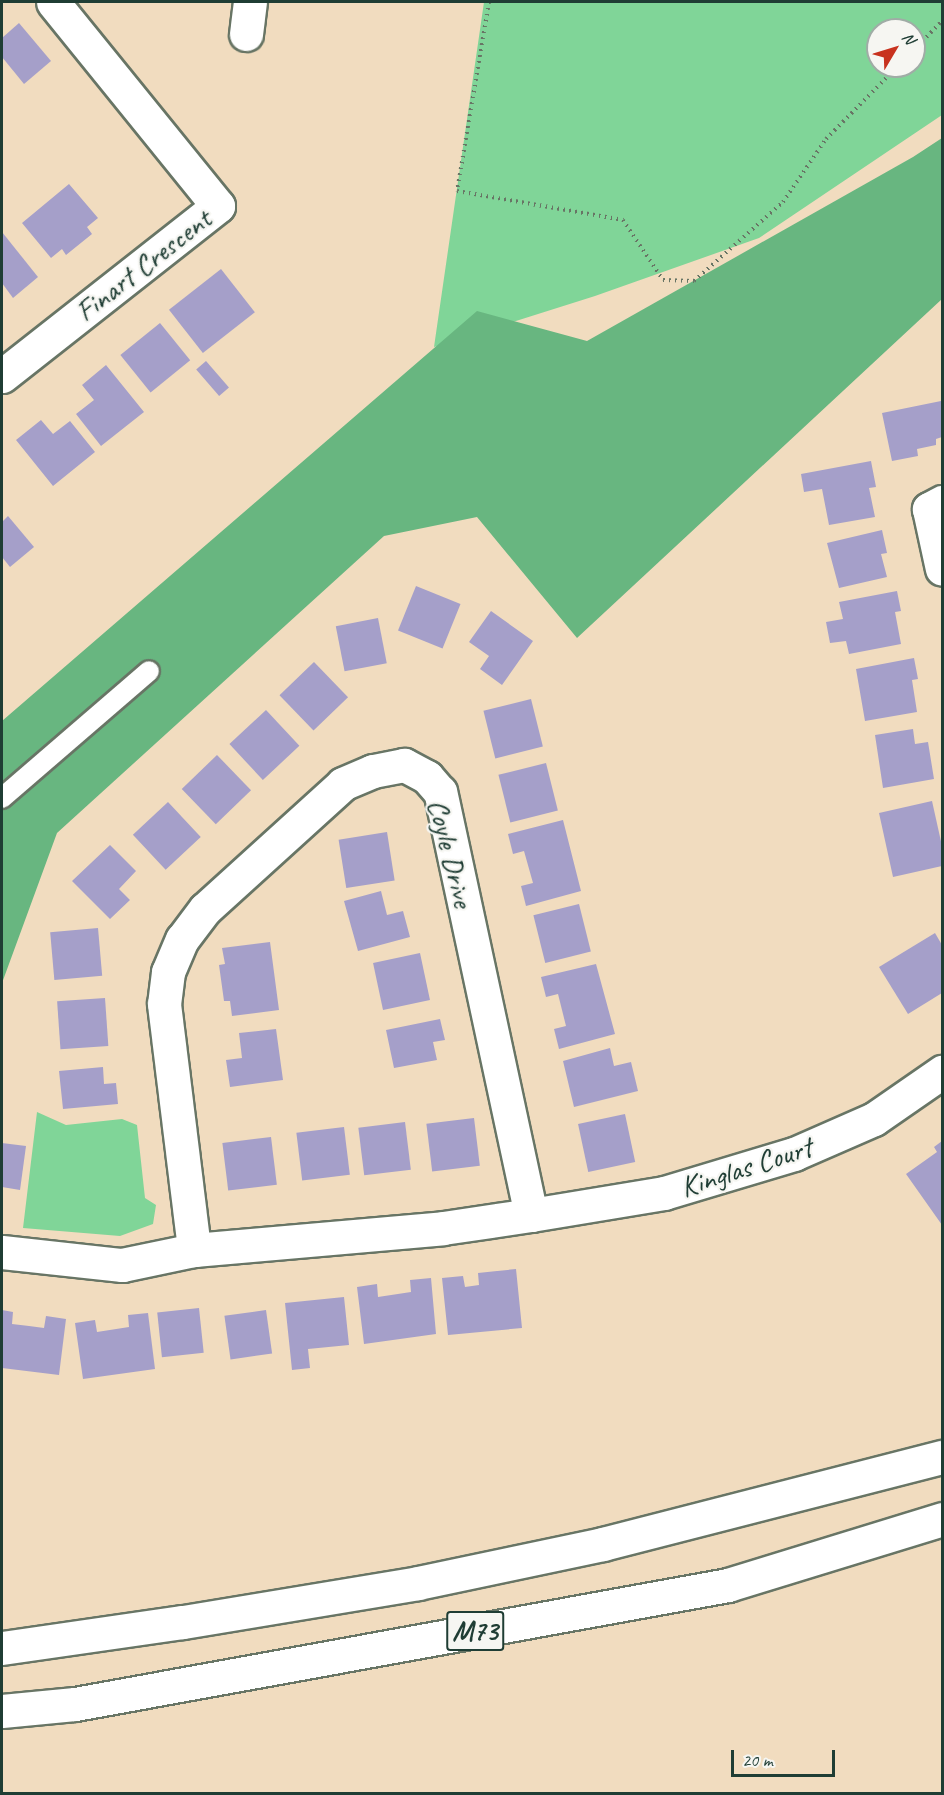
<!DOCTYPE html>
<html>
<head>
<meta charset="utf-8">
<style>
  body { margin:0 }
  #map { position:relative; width:944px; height:1795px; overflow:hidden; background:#f1dcbf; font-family:Caveat,sans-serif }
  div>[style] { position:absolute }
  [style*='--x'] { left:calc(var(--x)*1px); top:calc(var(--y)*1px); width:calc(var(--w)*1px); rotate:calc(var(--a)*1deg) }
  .green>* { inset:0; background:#80d598 }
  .forest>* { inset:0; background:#68b680 }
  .building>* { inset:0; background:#a59fc9; transform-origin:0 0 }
  .path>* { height:4px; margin-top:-2px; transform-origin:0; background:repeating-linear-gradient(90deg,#687565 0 1.5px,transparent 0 6px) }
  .roads { filter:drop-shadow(2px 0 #687565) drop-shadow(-2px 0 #687565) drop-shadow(0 2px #687565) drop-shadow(0 -2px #687565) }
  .service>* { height:20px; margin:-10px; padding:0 10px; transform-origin:10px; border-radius:10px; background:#fff }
  .minor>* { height:33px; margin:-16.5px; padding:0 16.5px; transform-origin:16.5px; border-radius:16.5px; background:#fff }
  .motorway>* { height:33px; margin:-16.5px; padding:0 16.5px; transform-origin:16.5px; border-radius:16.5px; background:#fff }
  span { translate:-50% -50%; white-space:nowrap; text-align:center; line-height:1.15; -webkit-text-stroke:4.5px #f6f6f2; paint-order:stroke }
  .shield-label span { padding:2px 4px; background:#f6f6f2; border:2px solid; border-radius:4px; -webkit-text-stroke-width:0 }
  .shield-label { font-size:28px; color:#1f3d34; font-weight:700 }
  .street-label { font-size:30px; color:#1f3d34 }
  .frame { position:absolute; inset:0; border:3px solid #1f3d34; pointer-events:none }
  .north { position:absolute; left:866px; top:18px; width:60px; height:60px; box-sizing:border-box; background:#f6f6f2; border:2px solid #a0aca6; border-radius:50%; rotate:52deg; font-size:16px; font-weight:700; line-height:24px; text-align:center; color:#1f3d34 }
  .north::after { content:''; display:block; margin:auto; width:21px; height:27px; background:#c8321e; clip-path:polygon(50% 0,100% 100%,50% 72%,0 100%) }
  .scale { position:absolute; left:731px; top:1750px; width:104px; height:27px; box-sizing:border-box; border:3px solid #1f3d34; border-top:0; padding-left:8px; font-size:18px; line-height:21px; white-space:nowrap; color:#1f3d34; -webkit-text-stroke:4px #f6f6f2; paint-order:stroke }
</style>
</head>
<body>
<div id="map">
  <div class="green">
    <i style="clip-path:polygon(evenodd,484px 2px,942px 2px,942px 115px,759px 238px,595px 296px,434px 347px,484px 2px,878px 30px,914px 30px,914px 66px,878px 66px,878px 30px)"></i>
    <i style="clip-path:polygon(37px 1112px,66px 1125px,122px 1119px,137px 1125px,145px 1198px,156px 1205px,153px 1224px,120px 1236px,23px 1228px)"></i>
  </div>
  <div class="forest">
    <i style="clip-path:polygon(942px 138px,942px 299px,577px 638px,477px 517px,384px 536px,57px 833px,2px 983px,2px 721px,477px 311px,587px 341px,913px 157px)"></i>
  </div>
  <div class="building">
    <i style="clip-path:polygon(19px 23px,51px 61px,24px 84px,2px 57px,2px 38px)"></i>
    <i style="clip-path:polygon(69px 184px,98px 218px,87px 227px,92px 234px,66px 255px,62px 249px,51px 258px,22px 223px)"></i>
    <i style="clip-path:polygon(2px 232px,38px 277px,13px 298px,2px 283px)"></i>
    <i style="left:221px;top:269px;width:55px;height:66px;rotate:52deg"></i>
    <i style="left:160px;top:323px;width:48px;height:51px;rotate:51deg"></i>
    <i style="left:206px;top:361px;width:35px;height:13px;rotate:49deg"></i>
    <i style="clip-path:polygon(106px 365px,144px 412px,101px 446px,76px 414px,94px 400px,82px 385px)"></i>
    <i style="clip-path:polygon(941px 401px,942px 437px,936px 439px,936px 445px,917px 449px,918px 456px,892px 461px,882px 413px)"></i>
    <i style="clip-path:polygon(41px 420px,53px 434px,70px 421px,95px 452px,53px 486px,16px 440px)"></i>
    <i style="clip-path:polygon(871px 461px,876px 487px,869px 488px,875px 517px,829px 525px,822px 489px,804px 492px,801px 474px)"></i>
    <i style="clip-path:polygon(8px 516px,34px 547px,10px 567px,2px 557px,2px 522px)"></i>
    <i style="clip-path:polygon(882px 530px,887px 553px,881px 554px,887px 577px,839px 588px,827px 543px)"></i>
    <i style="left:416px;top:586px;width:48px;height:48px;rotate:22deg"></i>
    <i style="clip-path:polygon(897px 591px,901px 611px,895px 612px,901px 644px,849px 654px,846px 641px,830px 643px,826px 622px,843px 619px,839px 602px)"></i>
    <i style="clip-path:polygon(491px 611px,533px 641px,502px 685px,480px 669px,489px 656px,469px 642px)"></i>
    <i style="left:378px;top:618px;width:46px;height:43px;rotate:79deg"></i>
    <i style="clip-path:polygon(914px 658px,918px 679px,912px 680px,917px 712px,865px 721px,856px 669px)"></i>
    <i style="left:314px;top:662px;width:49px;height:48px;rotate:46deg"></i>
    <i style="left:531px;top:699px;width:49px;height:49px;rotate:76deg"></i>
    <i style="left:266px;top:710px;width:49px;height:50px;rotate:47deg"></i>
    <i style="clip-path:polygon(913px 729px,915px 744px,928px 742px,934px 779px,883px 788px,875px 735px)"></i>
    <i style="left:217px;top:755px;width:49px;height:49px;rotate:46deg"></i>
    <i style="left:546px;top:763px;width:49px;height:49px;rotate:76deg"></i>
    <i style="clip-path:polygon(932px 801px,942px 846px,942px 866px,893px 877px,879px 813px)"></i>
    <i style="left:168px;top:802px;width:48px;height:48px;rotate:47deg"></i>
    <i style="clip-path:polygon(563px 820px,581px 891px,526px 906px,521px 886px,533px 883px,524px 851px,513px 854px,508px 834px)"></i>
    <i style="left:387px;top:832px;width:49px;height:49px;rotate:81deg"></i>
    <i style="clip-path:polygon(110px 845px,136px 871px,119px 889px,130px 900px,110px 919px,72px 881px)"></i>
    <i style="clip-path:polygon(381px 891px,387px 915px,403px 911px,410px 937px,358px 951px,344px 901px)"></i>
    <i style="left:579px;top:904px;width:49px;height:47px;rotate:76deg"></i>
    <i style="left:98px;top:928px;width:48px;height:48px;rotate:85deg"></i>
    <i style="clip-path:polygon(935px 933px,942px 945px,942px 993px,908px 1014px,879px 967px)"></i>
    <i style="clip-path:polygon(270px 942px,279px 1010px,232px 1016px,230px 1001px,224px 1001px,219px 965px,225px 964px,222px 948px)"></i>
    <i style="left:420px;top:953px;width:48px;height:48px;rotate:78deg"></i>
    <i style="clip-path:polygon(596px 964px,615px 1034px,559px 1049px,554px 1029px,566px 1026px,558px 994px,546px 997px,541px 977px)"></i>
    <i style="left:105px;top:998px;width:48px;height:48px;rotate:86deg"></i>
    <i style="clip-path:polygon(440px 1019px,445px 1040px,433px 1042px,437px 1060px,394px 1068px,386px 1030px)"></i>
    <i style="clip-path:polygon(276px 1029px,283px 1080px,230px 1087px,226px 1060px,242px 1058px,239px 1033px)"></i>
    <i style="clip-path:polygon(610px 1048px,614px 1066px,631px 1062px,638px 1091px,574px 1107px,563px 1061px)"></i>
    <i style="clip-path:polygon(103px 1067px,104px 1084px,116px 1083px,118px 1104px,63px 1109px,59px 1071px)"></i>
    <i style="left:625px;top:1114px;width:49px;height:48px;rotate:78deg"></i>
    <i style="left:474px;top:1118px;width:48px;height:48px;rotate:83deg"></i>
    <i style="left:405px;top:1122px;width:48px;height:47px;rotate:83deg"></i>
    <i style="left:344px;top:1127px;width:48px;height:48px;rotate:83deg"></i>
    <i style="left:271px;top:1137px;width:48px;height:49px;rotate:83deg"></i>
    <i style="clip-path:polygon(942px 1141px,942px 1225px,906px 1174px,937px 1152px,934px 1147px)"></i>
    <i style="clip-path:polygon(2px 1143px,26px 1146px,20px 1190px,2px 1187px)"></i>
    <i style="clip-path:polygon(516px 1269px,522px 1328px,448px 1335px,442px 1278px,463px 1276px,465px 1287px,479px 1285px,478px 1273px)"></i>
    <i style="clip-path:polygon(431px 1278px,436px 1334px,364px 1344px,357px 1287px,377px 1284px,378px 1297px,411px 1292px,410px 1280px)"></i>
    <i style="clip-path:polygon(344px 1297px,349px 1345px,308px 1349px,310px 1368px,292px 1370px,285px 1303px)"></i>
    <i style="left:199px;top:1308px;width:45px;height:42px;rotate:84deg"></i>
    <i style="clip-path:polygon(2px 1310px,13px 1312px,12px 1324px,29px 1326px,44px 1328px,46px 1316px,66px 1319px,59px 1375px,2px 1368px)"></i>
    <i style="left:266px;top:1310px;width:44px;height:42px;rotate:82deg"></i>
    <i style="clip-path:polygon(148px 1313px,155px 1369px,83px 1379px,75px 1323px,95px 1320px,97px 1332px,129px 1327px,128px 1315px)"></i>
  </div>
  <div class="path">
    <i style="--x:489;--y:2;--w:192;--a:99.6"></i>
    <i style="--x:457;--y:191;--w:169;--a:9.9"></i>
    <i style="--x:623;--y:220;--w:72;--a:56.3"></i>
    <i style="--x:663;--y:280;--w:31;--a:2"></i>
    <i style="--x:694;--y:281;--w:119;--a:-41.6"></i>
    <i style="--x:783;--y:202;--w:76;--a:-55.7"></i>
    <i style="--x:826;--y:139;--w:103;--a:-45.4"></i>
    <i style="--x:914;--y:50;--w:40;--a:-46"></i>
  </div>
  <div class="roads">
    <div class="service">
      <i style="--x:2;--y:798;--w:194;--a:-40.8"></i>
    </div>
    <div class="minor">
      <i style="--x:246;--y:34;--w:32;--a:-83"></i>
      <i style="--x:2;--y:376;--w:275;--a:-38.2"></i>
      <i style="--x:218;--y:206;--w:262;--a:-129"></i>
      <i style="--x:942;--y:502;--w:15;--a:152"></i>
      <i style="--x:929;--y:509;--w:61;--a:77.8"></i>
      <i style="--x:531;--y:1215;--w:135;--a:-9.4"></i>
      <i style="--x:664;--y:1193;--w:136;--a:-16.7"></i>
      <i style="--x:794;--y:1154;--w:87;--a:-23.6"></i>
      <i style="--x:874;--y:1119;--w:83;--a:-34.7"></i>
      <i style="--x:2;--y:1252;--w:121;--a:6.2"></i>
      <i style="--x:122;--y:1265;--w:74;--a:-11.8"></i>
      <i style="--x:194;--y:1250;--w:250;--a:-5"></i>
      <i style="--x:443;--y:1228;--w:89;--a:-8.4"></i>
      <i style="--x:531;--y:1215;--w:433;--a:-102.1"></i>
      <i style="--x:440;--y:792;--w:20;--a:-131"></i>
      <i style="--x:427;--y:777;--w:26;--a:-152"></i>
      <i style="--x:404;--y:765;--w:32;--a:169"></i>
      <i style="--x:373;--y:771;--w:33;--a:157"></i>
      <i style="--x:343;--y:784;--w:186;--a:137.8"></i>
      <i style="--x:205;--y:909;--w:38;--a:127"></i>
      <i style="--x:182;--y:939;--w:36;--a:113"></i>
      <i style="--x:168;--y:972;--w:32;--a:97"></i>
      <i style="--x:164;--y:1004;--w:248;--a:83"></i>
    </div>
    <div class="motorway">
      <i style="--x:2;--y:1648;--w:183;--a:-8.2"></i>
      <i style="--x:183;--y:1622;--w:238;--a:-9.4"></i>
      <i style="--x:418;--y:1583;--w:189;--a:-11.9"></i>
      <i style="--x:603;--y:1544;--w:350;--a:-14.4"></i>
      <i style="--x:2;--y:1711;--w:73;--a:-5.5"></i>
      <i style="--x:75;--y:1704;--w:664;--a:-10.33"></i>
      <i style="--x:728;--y:1585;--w:224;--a:-17.1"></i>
    </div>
  </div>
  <div class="shield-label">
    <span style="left:475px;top:1631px">M73</span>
  </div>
  <div class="street-label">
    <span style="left:143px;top:265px;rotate:-38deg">Finart Crescent</span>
    <span style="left:451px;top:853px;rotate:76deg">Coyle Drive</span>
    <span style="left:746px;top:1167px;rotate:-18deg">Kinglas Court</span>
  </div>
  <div class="frame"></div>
  <div class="north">N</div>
  <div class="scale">20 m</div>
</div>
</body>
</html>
